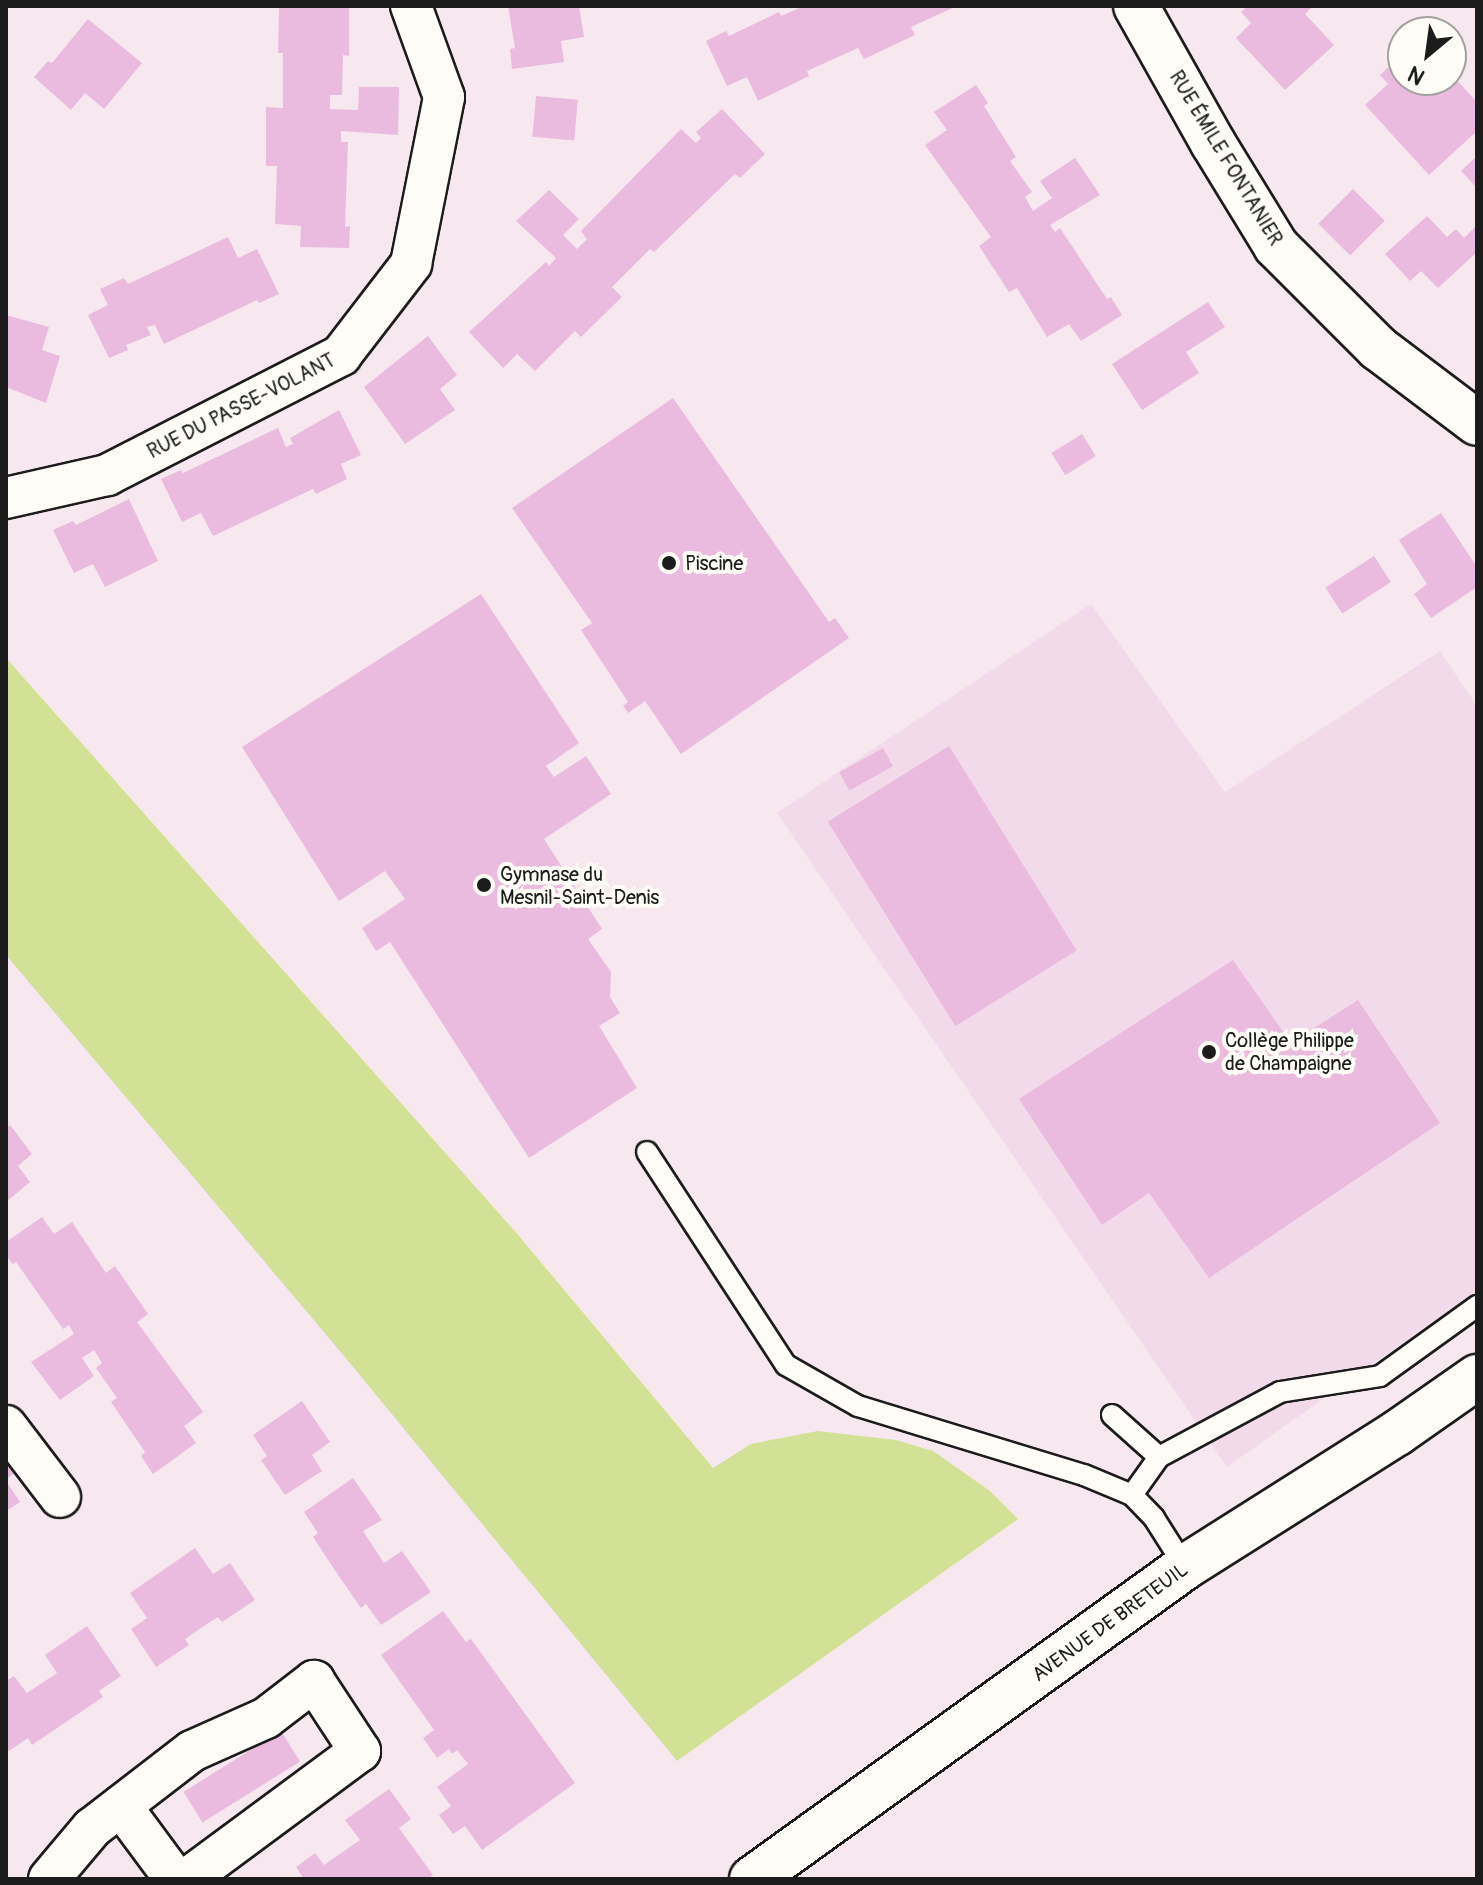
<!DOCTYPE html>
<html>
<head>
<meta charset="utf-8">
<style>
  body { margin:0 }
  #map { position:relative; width:1483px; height:1885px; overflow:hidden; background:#f7e8f0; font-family:Pangolin,sans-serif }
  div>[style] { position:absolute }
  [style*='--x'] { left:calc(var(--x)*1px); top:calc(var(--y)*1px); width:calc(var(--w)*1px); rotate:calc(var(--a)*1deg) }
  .built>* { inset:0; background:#f3daeb }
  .green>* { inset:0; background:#d2e195 }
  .building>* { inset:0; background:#eabbde; transform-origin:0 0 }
  .roads { filter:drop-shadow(2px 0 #1c1c1c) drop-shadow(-2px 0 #1c1c1c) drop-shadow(0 2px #1c1c1c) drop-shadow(0 -2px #1c1c1c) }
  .lane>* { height:20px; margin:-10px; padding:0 10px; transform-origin:10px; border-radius:10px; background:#fdfcf7 }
  .street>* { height:40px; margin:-20px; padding:0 20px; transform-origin:20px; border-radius:20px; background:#fdfcf7 }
  .secondary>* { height:44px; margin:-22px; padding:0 22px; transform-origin:22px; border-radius:22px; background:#fdfcf7 }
  .dots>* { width:22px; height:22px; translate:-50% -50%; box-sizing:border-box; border:4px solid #fdfcf7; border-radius:50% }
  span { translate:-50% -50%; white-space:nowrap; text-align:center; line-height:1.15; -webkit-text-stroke:8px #fdfcf7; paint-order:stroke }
  .street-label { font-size:20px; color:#1c1c1c }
  .poi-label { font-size:20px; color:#1c1c1c }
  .left { translate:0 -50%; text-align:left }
  .frame { position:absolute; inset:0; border:8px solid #1c1c1c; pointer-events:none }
  .north { position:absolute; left:1387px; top:16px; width:80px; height:80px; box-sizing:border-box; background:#fdfcf7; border:2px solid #a3a29f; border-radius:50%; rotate:209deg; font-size:22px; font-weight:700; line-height:32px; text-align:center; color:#1c1c1c }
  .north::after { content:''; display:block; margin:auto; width:28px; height:36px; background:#1c1c1c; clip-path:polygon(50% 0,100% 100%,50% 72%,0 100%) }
</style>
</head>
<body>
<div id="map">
  <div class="built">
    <i style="clip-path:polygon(1091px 604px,1225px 792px,1440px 651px,1477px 706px,1477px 1290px,1227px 1467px,777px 813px)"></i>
  </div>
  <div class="green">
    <i style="clip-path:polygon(6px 658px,519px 1236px,713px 1468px,751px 1444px,818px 1431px,896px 1440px,933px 1451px,990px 1491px,1018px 1519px,677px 1761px,344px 1356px,6px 955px)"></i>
  </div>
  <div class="building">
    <i style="clip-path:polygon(279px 6px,349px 6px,349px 56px,343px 55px,342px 95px,330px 95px,330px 109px,358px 110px,359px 87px,399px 87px,398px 135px,341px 131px,341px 142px,348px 142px,345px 227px,350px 226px,349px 248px,300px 247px,301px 226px,275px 224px,277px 166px,266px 166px,266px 107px,283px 108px,283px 53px,278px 53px)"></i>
    <i style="clip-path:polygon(508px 6px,579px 6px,584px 37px,561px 41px,564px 62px,512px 69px,510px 49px,515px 48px)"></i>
    <i style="clip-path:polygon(804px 6px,957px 6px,911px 27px,915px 35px,864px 59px,858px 48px,807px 71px,809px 76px,758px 101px,747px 77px,727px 86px,706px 41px,726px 31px,729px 36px,779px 12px,781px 16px)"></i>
    <i style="clip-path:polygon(1248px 6px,1313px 6px,1305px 14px,1334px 45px,1285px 90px,1236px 38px,1251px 23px,1241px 12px)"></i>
    <i style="clip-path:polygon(88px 19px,142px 63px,104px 109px,85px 93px,71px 110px,34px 77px,48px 61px,52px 63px)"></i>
    <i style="clip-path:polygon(1403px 53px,1403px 80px,1451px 80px,1451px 74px,1477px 102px,1477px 131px,1429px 175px,1365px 105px,1388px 84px,1380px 75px)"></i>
    <i style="clip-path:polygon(976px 85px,988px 103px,984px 106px,1016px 157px,1010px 161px,1032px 192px,1025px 197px,1033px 211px,1052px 198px,1040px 181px,1075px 158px,1100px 195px,1050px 225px,1055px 232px,1060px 228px,1107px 299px,1111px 297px,1122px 315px,1081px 341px,1069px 324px,1047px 337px,1017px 288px,1009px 292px,979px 246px,991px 237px,925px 145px,947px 130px,934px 112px)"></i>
    <i style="left:536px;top:96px;width:42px;height:41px;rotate:5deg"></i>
    <i style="clip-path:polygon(722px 109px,765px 154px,740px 178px,735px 174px,654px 252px,650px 249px,612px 287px,622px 297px,581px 337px,575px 331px,535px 371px,517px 354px,503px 368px,469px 332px,546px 262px,549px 266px,556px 258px,516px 221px,549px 190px,579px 219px,563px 235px,577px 249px,587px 239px,581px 231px,681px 129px,696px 143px,701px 138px,696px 132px)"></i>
    <i style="clip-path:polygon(1477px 156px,1477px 188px,1461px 171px)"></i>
    <i style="left:1353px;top:189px;width:45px;height:49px;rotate:45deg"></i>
    <i style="clip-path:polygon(1427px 216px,1447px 237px,1456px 229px,1464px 238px,1477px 225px,1477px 252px,1438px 288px,1421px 271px,1410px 281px,1385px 254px)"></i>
    <i style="clip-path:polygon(228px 237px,238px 258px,257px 249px,279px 294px,259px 303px,257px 300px,164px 344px,155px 325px,147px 327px,151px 335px,126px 345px,128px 350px,109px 358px,88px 315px,108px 305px,100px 289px,124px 278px,128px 284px)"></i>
    <i style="clip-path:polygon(1208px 302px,1225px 327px,1186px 352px,1199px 373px,1142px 410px,1112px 364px)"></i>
    <i style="clip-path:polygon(6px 315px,49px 327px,42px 350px,60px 356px,46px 403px,6px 387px)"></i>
    <i style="clip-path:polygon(428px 336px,457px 375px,440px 389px,455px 410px,405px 444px,364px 387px)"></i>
    <i style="clip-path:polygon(673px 398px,829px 622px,835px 618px,849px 638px,681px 754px,645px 701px,628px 713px,623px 706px,628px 702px,581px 630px,592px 623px,512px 508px)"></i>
    <i style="clip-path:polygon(339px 410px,361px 455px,341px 464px,347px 479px,316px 494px,313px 489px,213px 536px,201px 513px,182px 522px,161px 479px,181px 470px,183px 473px,278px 428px,286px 447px,293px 444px,290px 438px)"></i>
    <i style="left:1082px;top:434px;width:26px;height:36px;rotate:58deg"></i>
    <i style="clip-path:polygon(129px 499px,158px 561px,105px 587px,93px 564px,74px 573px,53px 530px,73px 521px,76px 525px)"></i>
    <i style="clip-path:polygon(1441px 513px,1477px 567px,1477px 587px,1431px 618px,1414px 594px,1427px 584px,1399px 540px)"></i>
    <i style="left:1374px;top:556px;width:31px;height:58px;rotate:57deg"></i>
    <i style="clip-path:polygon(481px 594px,579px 743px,546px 766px,554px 777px,586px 756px,611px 794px,544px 839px,602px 929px,588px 939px,611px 972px,610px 997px,620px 1013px,599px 1026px,637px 1088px,529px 1158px,390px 942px,376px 951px,362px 928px,405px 899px,385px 871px,339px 901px,242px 747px)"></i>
    <i style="left:949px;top:746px;width:241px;height:143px;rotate:58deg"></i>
    <i style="left:883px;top:748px;width:21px;height:50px;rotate:61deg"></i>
    <i style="clip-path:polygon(1233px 960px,1291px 1043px,1358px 1000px,1440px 1123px,1209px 1278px,1149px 1193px,1102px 1225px,1019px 1099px)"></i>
    <i style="clip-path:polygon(10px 1125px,32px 1154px,18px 1166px,30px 1182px,6px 1202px,6px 1128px)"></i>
    <i style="clip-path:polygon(42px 1217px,54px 1234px,72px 1222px,106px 1273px,115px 1266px,148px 1314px,137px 1322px,203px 1412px,184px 1426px,196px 1443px,153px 1474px,141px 1456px,145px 1452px,111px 1402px,117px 1398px,96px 1368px,102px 1363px,94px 1350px,82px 1358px,94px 1376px,60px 1400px,31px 1362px,74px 1334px,69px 1325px,63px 1329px,16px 1262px,12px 1264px,6px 1255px,6px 1242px)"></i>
    <i style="clip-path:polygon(302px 1401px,330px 1442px,312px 1455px,322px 1471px,285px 1495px,261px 1460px,267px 1456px,253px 1435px)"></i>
    <i style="clip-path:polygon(6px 1444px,22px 1468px,6px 1479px)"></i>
    <i style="clip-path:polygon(353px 1478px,382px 1520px,363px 1531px,384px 1563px,402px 1551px,431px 1592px,381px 1625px,366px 1604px,361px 1608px,336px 1572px,313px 1537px,318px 1533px,304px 1512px)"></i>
    <i style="clip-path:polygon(6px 1481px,20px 1502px,6px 1511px)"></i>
    <i style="clip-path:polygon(195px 1548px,213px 1574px,230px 1563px,255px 1600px,222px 1622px,218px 1617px,201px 1628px,185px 1639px,189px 1645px,156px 1667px,131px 1629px,147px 1618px,130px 1593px)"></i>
    <i style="clip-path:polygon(443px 1611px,466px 1642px,471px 1639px,575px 1783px,482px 1850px,465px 1826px,453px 1834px,439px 1815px,451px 1806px,437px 1787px,468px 1764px,457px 1750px,452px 1754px,449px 1749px,437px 1758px,423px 1738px,434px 1730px,381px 1655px)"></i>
    <i style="clip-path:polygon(87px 1626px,121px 1676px,99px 1691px,103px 1697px,32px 1745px,28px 1738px,6px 1753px,6px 1681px,14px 1676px,27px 1693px,57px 1673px,45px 1655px)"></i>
    <i style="left:281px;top:1731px;width:36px;height:115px;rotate:58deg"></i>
    <i style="clip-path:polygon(389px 1789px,411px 1819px,399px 1828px,433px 1875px,428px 1879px,304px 1879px,296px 1867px,315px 1853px,324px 1865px,360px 1840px,345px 1820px)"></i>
  </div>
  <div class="roads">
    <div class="lane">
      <i style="--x:647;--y:1152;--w:254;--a:56.9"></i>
      <i style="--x:786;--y:1365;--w:83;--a:29.7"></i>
      <i style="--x:858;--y:1406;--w:236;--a:17"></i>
      <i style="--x:1084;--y:1475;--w:52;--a:22.6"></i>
      <i style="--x:1132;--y:1495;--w:32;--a:46"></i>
      <i style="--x:1154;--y:1518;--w:58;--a:57.7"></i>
      <i style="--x:1112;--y:1415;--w:63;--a:41.8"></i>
      <i style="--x:1132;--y:1495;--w:47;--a:-54.6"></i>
      <i style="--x:1159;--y:1457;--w:137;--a:-28.2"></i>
      <i style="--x:1280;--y:1392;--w:101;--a:-9.1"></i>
      <i style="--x:1380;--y:1376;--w:120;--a:-35.8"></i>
    </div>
    <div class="street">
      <i style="--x:6;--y:498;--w:104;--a:-12.8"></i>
      <i style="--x:107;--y:475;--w:263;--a:-27.1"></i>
      <i style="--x:341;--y:355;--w:115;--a:-52.4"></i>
      <i style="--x:411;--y:264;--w:170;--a:-78.8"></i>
      <i style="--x:444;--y:97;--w:97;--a:-109.9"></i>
      <i style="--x:6;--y:1426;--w:89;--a:52.7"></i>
      <i style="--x:121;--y:1806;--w:91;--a:53.5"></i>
      <i style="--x:49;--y:1879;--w:67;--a:-49.9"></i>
      <i style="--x:92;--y:1828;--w:126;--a:-37.6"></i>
      <i style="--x:192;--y:1751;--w:81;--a:-24"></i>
      <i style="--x:266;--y:1718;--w:61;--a:-37.6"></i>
      <i style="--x:314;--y:1681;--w:84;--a:56.7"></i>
      <i style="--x:360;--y:1751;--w:215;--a:143.5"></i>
    </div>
    <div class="secondary">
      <i style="--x:1136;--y:6;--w:157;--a:60.7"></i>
      <i style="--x:1213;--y:143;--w:121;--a:58.5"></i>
      <i style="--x:1276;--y:246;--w:144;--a:45"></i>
      <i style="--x:1378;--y:348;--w:124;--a:37.1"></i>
      <i style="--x:752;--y:1879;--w:534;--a:-35.77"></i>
      <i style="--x:1185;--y:1567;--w:251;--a:-32.3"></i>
      <i style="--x:1397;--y:1433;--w:98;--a:-35"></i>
    </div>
  </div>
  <div class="dots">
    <i style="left:669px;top:563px;background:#1c1c1c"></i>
    <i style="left:484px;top:885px;background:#1c1c1c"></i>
    <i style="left:1209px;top:1052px;background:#1c1c1c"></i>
  </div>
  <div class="street-label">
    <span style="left:1226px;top:158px;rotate:59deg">RUE ÉMILE FONTANIER</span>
    <span style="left:241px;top:406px;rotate:-27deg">RUE DU PASSE-VOLANT</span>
    <span style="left:1110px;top:1622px;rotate:-36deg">AVENUE DE BRETEUIL</span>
  </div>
  <div class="poi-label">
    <span class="left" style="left:685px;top:563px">Piscine</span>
    <span class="left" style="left:500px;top:886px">Gymnase du<br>Mesnil-Saint-Denis</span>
    <span class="left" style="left:1225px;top:1052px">Collège Philippe<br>de Champaigne</span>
  </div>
  <div class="frame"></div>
  <div class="north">N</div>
</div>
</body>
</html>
